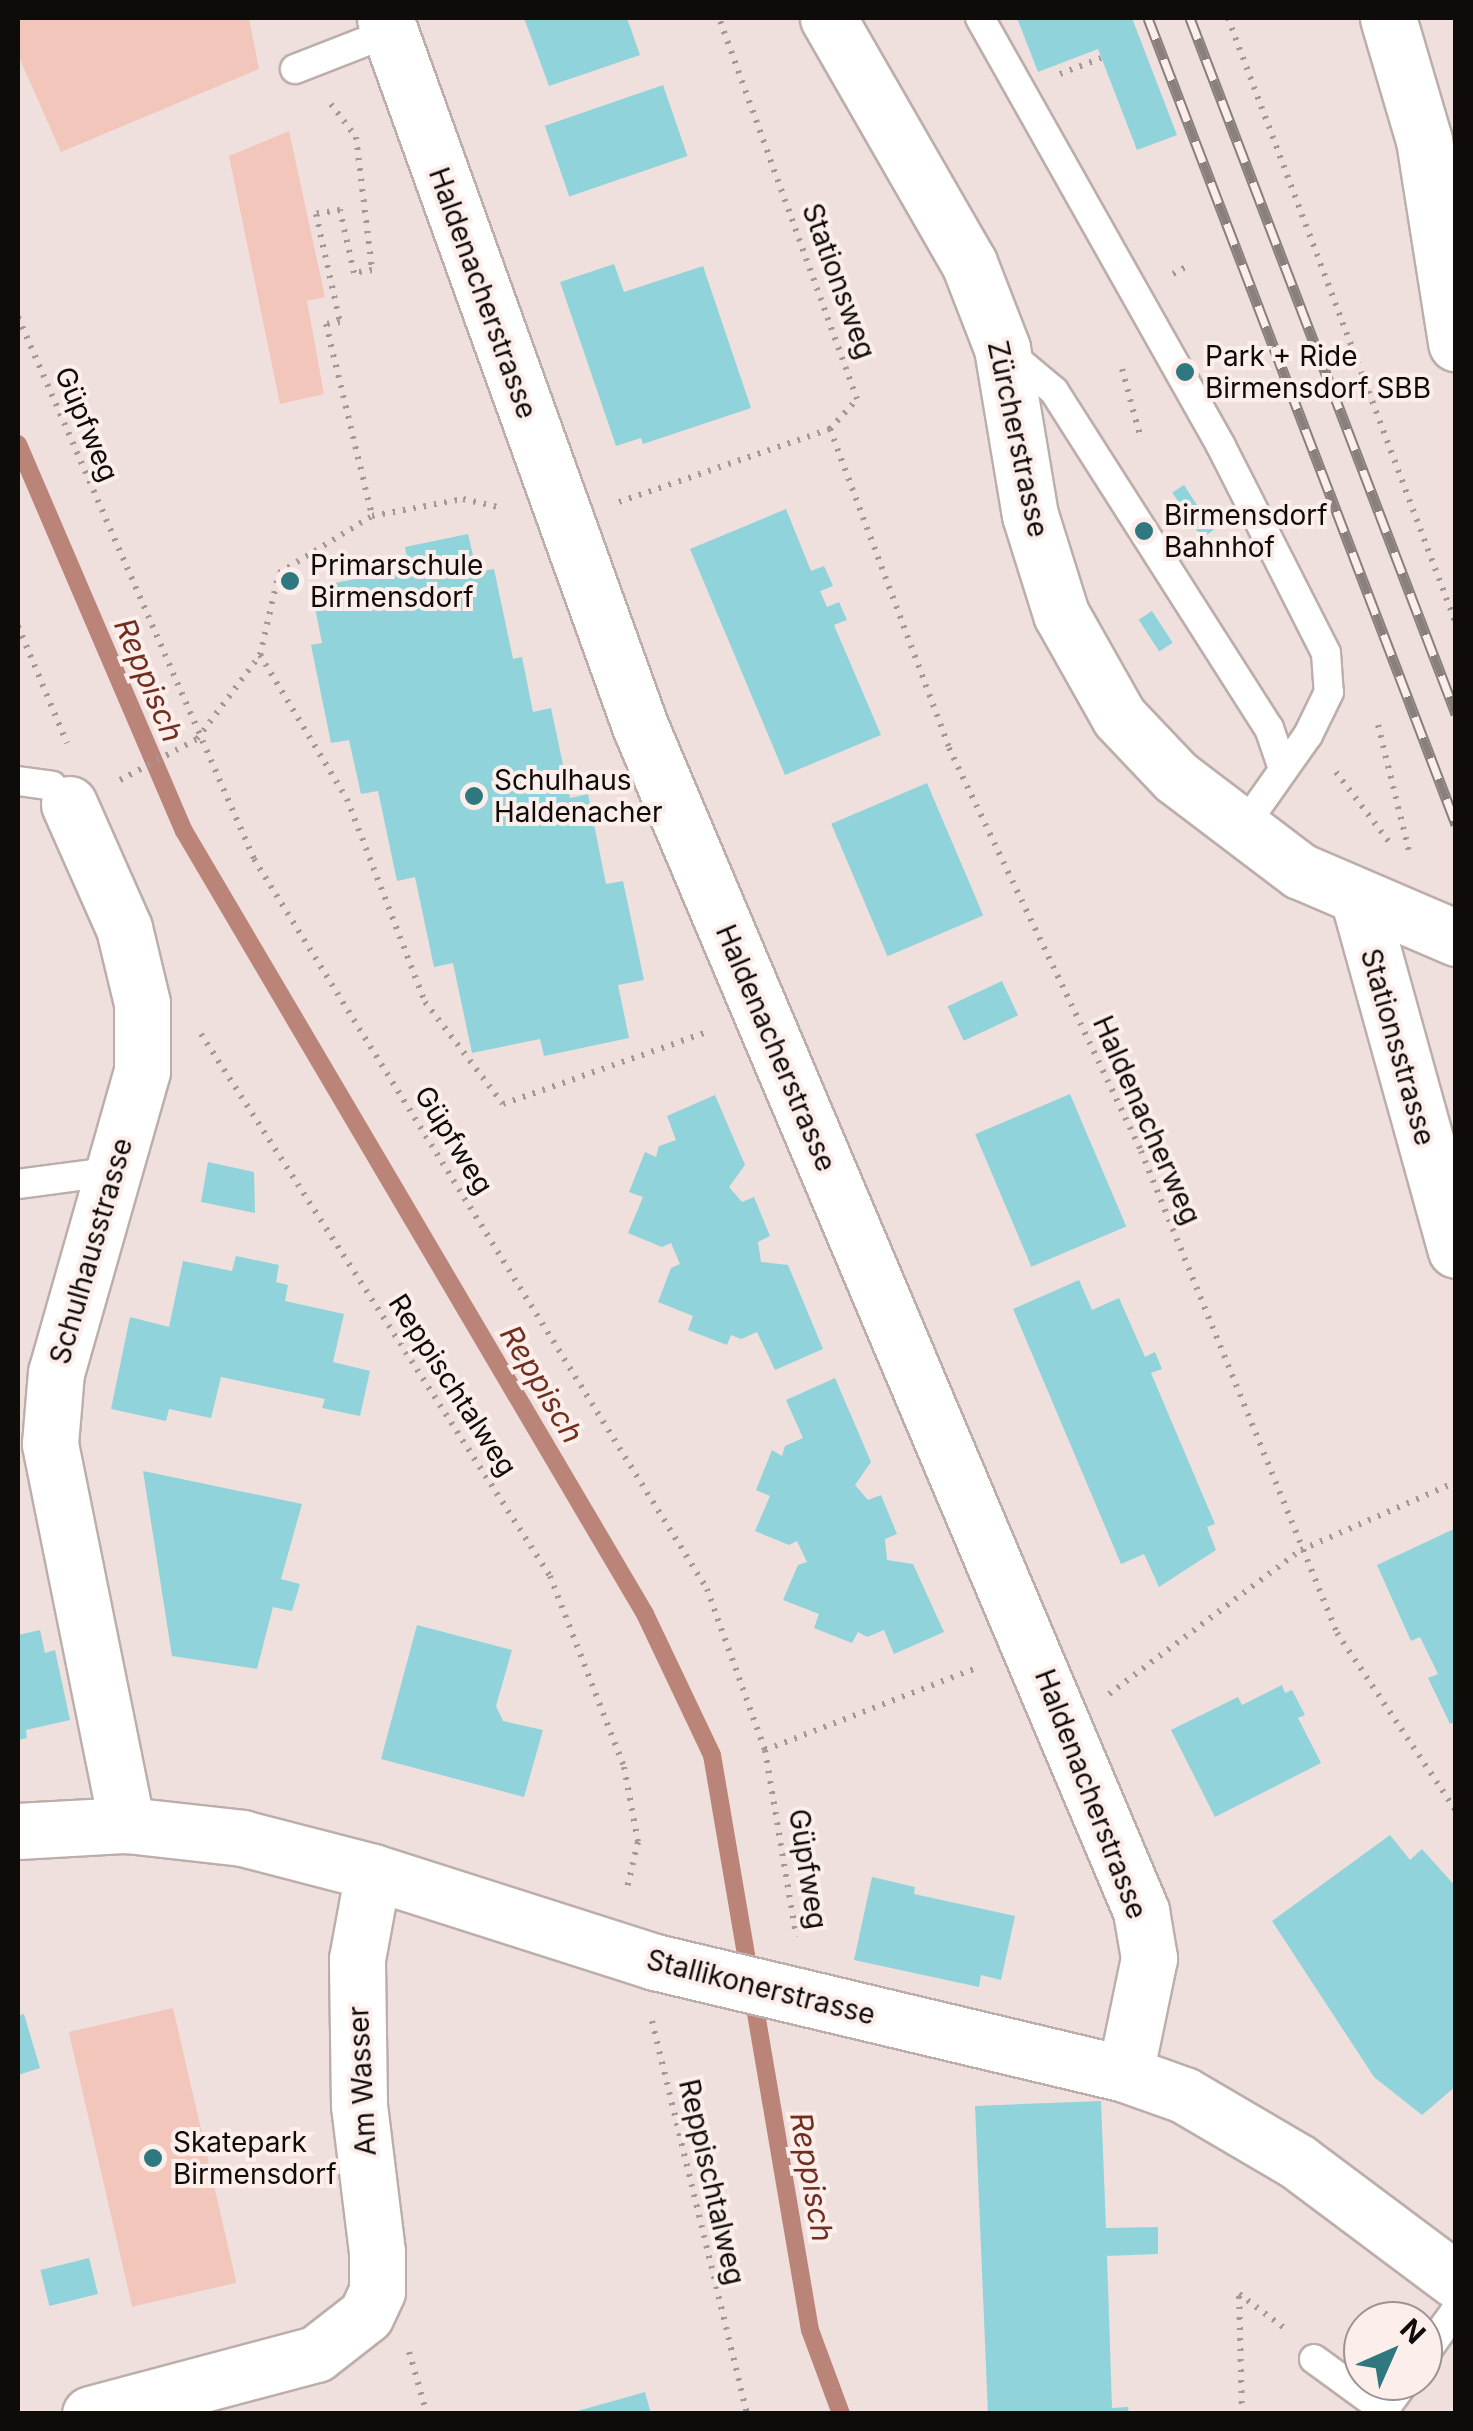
<!DOCTYPE html>
<html>
<head>
<meta charset="utf-8">
<style>
  body { margin:0 }
  #map { position:relative; width:1473px; height:2431px; overflow:hidden; background:#efe0dd; font-family:Inter,sans-serif }
  div>[style] { position:absolute }
  [style*='--x'] { left:calc(var(--x)*1px); top:calc(var(--y)*1px); width:calc(var(--w)*1px); rotate:calc(var(--a)*1deg) }
  .green>* { inset:0; background:#f2c6bb; transform-origin:0 0 }
  .stream>* { height:18px; margin:-9px; padding:0 9px; transform-origin:9px; border-radius:9px; background:#ba8478 }
  .building>* { inset:0; background:#90d3db; transform-origin:0 0 }
  .path>* { height:6px; margin-top:-3px; transform-origin:0; background:repeating-linear-gradient(90deg,#a49996 0 2.5px,transparent 0 10.5px) }
  .roads { filter:drop-shadow(2px 0 #bcaeab) drop-shadow(-2px 0 #bcaeab) drop-shadow(0 2px #bcaeab) drop-shadow(0 -2px #bcaeab) }
  .service>* { height:28px; margin:-14px; padding:0 14px; transform-origin:14px; border-radius:14px; background:#fff }
  .minor>* { height:55px; margin:-27.5px; padding:0 27.5px; transform-origin:27.5px; border-radius:27.5px; background:#fff }
  .tertiary>* { height:55px; margin:-27.5px; padding:0 27.5px; transform-origin:27.5px; border-radius:27.5px; background:#fff }
  .rail>* { height:11px; margin-top:-5.5px; transform-origin:0; background:repeating-linear-gradient(90deg,#fceeea 0 22px,#897f7c 0 44px); box-sizing:border-box; border-block:2px solid #897f7c }
  .dots>* { width:28px; height:28px; translate:-50% -50%; box-sizing:border-box; border:5px solid #fceeea; border-radius:50% }
  span { translate:-50% -50%; white-space:nowrap; text-align:center; line-height:1.15; -webkit-text-stroke:8px #fceeea; paint-order:stroke }
  .street-label { font-size:28px; color:#0f0b09 }
  .poi-label { font-size:28px; color:#0f0b09 }
  .left { translate:0 -50%; text-align:left }
  .water-label { font-size:30px; color:#712e1f; font-style:italic }
  .frame { position:absolute; inset:0; border:20px solid #0f0b09; pointer-events:none }
  .north { position:absolute; left:1343px; top:2301px; width:100px; height:100px; box-sizing:border-box; background:#fceeea; border:2px solid #9d9390; border-radius:50%; rotate:45deg; font-size:28px; font-weight:700; line-height:40px; text-align:center; color:#0f0b09 }
  .north::after { content:''; display:block; margin:auto; width:35px; height:45px; background:#2f7880; clip-path:polygon(50% 0,100% 100%,50% 72%,0 100%) }
</style>
</head>
<body>
<div id="map">
  <div class="green">
    <i style="clip-path:polygon(18px 18px,249px 18px,259px 69px,61px 152px,18px 55px)"></i>
    <i style="clip-path:polygon(289px 131px,325px 297px,307px 301px,324px 394px,280px 404px,229px 156px)"></i>
    <i style="left:173px;top:2008px;width:282px;height:107px;rotate:77deg"></i>
  </div>
  <div class="stream">
    <i style="--x:18;--y:444;--w:421;--a:66.8"></i>
    <i style="--x:184;--y:831;--w:909;--a:59.51"></i>
    <i style="--x:645;--y:1614;--w:156;--a:64.6"></i>
    <i style="--x:712;--y:1755;--w:583;--a:80.33"></i>
    <i style="--x:810;--y:2330;--w:90;--a:69.7"></i>
  </div>
  <div class="building">
    <i style="clip-path:polygon(524px 18px,627px 18px,640px 55px,549px 86px)"></i>
    <i style="clip-path:polygon(1017px 18px,1132px 18px,1177px 135px,1137px 150px,1098px 49px,1038px 72px)"></i>
    <i style="left:663px;top:85px;width:75px;height:125px;rotate:71deg"></i>
    <i style="clip-path:polygon(614px 264px,624px 292px,703px 266px,751px 408px,643px 444px,641px 438px,616px 446px,560px 282px)"></i>
    <i style="left:1184px;top:485px;width:54px;height:14px;rotate:57deg"></i>
    <i style="clip-path:polygon(786px 509px,811px 571px,824px 566px,833px 586px,820px 591px,827px 607px,839px 602px,847px 620px,834px 625px,881px 735px,785px 775px,690px 549px)"></i>
    <i style="clip-path:polygon(468px 534px,477px 572px,494px 569px,513px 659px,522px 657px,533px 712px,551px 708px,570px 798px,588px 794px,606px 884px,623px 881px,644px 980px,618px 985px,629px 1038px,544px 1056px,540px 1039px,472px 1053px,453px 963px,434px 967px,415px 877px,397px 881px,378px 791px,361px 794px,349px 740px,331px 743px,311px 645px,322px 643px,311px 588px,409px 568px,405px 547px)"></i>
    <i style="left:1152px;top:611px;width:38px;height:16px;rotate:57deg"></i>
    <i style="left:927px;top:783px;width:144px;height:104px;rotate:67deg"></i>
    <i style="left:1002px;top:981px;width:38px;height:60px;rotate:65deg"></i>
    <i style="left:1070px;top:1094px;width:144px;height:103px;rotate:67deg"></i>
    <i style="clip-path:polygon(715px 1095px,745px 1165px,729px 1187px,742px 1202px,754px 1197px,770px 1236px,758px 1242px,761px 1262px,788px 1265px,823px 1349px,775px 1370px,757px 1332px,741px 1339px,731px 1335px,727px 1345px,688px 1330px,693px 1316px,658px 1302px,671px 1268px,680px 1264px,671px 1243px,662px 1247px,628px 1233px,643px 1197px,629px 1192px,645px 1152px,656px 1157px,659px 1146px,676px 1140px,667px 1116px)"></i>
    <i style="clip-path:polygon(208px 1162px,254px 1172px,255px 1213px,201px 1202px)"></i>
    <i style="clip-path:polygon(236px 1256px,279px 1265px,276px 1282px,288px 1285px,285px 1301px,344px 1314px,333px 1362px,370px 1371px,360px 1416px,322px 1408px,325px 1399px,221px 1377px,211px 1418px,169px 1409px,166px 1421px,111px 1409px,130px 1317px,169px 1327px,183px 1261px,232px 1271px)"></i>
    <i style="clip-path:polygon(1079px 1280px,1092px 1310px,1119px 1298px,1145px 1357px,1155px 1352px,1162px 1369px,1151px 1373px,1215px 1524px,1207px 1527px,1216px 1550px,1159px 1587px,1144px 1554px,1121px 1564px,1013px 1309px)"></i>
    <i style="clip-path:polygon(835px 1378px,871px 1462px,855px 1485px,868px 1500px,881px 1495px,897px 1534px,885px 1539px,887px 1560px,913px 1564px,944px 1632px,894px 1654px,884px 1630px,867px 1637px,858px 1632px,852px 1643px,814px 1628px,819px 1614px,783px 1600px,798px 1565px,807px 1562px,797px 1541px,789px 1545px,755px 1531px,770px 1496px,756px 1490px,772px 1450px,782px 1456px,785px 1446px,803px 1438px,786px 1400px)"></i>
    <i style="clip-path:polygon(143px 1471px,302px 1504px,281px 1579px,300px 1584px,292px 1611px,273px 1607px,257px 1669px,172px 1656px)"></i>
    <i style="clip-path:polygon(1456px 1528px,1456px 1721px,1450px 1724px,1428px 1678px,1438px 1674px,1420px 1637px,1411px 1641px,1377px 1565px)"></i>
    <i style="clip-path:polygon(417px 1625px,512px 1650px,496px 1706px,503px 1721px,543px 1730px,524px 1797px,381px 1759px)"></i>
    <i style="clip-path:polygon(40px 1630px,45px 1653px,55px 1650px,70px 1720px,26px 1730px,27px 1738px,18px 1740px,18px 1635px)"></i>
    <i style="clip-path:polygon(1282px 1685px,1285px 1693px,1292px 1690px,1305px 1715px,1298px 1718px,1321px 1763px,1215px 1817px,1171px 1730px,1238px 1697px,1242px 1705px)"></i>
    <i style="clip-path:polygon(1390px 1835px,1410px 1860px,1422px 1849px,1456px 1887px,1456px 2086px,1422px 2115px,1374px 2077px,1272px 1921px)"></i>
    <i style="clip-path:polygon(872px 1877px,915px 1887px,914px 1894px,1015px 1916px,1001px 1980px,981px 1975px,979px 1987px,854px 1960px)"></i>
    <i style="clip-path:polygon(24px 2014px,40px 2068px,18px 2075px,18px 2016px)"></i>
    <i style="clip-path:polygon(1101px 2101px,1106px 2228px,1158px 2227px,1158px 2254px,1107px 2256px,1112px 2408px,1128px 2407px,1129px 2414px,988px 2414px,975px 2106px)"></i>
    <i style="left:89px;top:2258px;width:37px;height:50px;rotate:76deg"></i>
    <i style="clip-path:polygon(645px 2392px,651px 2414px,574px 2414px,574px 2412px)"></i>
  </div>
  <div class="path">
    <i style="--x:1228;--y:18;--w:647;--a:69.38"></i>
    <i style="--x:1060;--y:74;--w:44;--a:-21.3"></i>
    <i style="--x:331;--y:104;--w:41;--a:52.9"></i>
    <i style="--x:356;--y:137;--w:134;--a:83.1"></i>
    <i style="--x:372;--y:270;--w:18;--a:171"></i>
    <i style="--x:354;--y:273;--w:65;--a:-102.5"></i>
    <i style="--x:340;--y:210;--w:24;--a:171"></i>
    <i style="--x:316;--y:214;--w:111;--a:77.5"></i>
    <i style="--x:340;--y:322;--w:14;--a:172"></i>
    <i style="--x:326;--y:324;--w:197;--a:76.5"></i>
    <i style="--x:1173;--y:274;--w:18;--a:-29"></i>
    <i style="--x:18;--y:317;--w:591;--a:66.47"></i>
    <i style="--x:254;--y:859;--w:859;--a:58.18"></i>
    <i style="--x:707;--y:1589;--w:171;--a:70.2"></i>
    <i style="--x:765;--y:1750;--w:189;--a:80.5"></i>
    <i style="--x:1122;--y:369;--w:73;--a:74.8"></i>
    <i style="--x:830;--y:429;--w:340;--a:69.5"></i>
    <i style="--x:949;--y:748;--w:446;--a:64.5"></i>
    <i style="--x:1141;--y:1151;--w:520;--a:67.87"></i>
    <i style="--x:1337;--y:1633;--w:214;--a:56.2"></i>
    <i style="--x:619;--y:502;--w:223;--a:-19.1"></i>
    <i style="--x:830;--y:429;--w:40;--a:-48"></i>
    <i style="--x:857;--y:399;--w:405;--a:-109.9"></i>
    <i style="--x:18;--y:626;--w:127;--a:67.3"></i>
    <i style="--x:260;--y:655;--w:168;--a:58.9"></i>
    <i style="--x:347;--y:799;--w:217;--a:69"></i>
    <i style="--x:425;--y:1002;--w:128;--a:52.6"></i>
    <i style="--x:503;--y:1104;--w:214;--a:-19.4"></i>
    <i style="--x:1378;--y:725;--w:134;--a:76.2"></i>
    <i style="--x:1336;--y:772;--w:93;--a:52.9"></i>
    <i style="--x:120;--y:780;--w:87;--a:-28"></i>
    <i style="--x:197;--y:739;--w:105;--a:-53.1"></i>
    <i style="--x:260;--y:655;--w:84;--a:-77"></i>
    <i style="--x:279;--y:573;--w:109;--a:-31.5"></i>
    <i style="--x:372;--y:516;--w:93;--a:-10.6"></i>
    <i style="--x:463;--y:499;--w:40;--a:13"></i>
    <i style="--x:201;--y:1034;--w:645;--a:57.22"></i>
    <i style="--x:550;--y:1576;--w:205;--a:68.8"></i>
    <i style="--x:624;--y:1767;--w:76;--a:79.4"></i>
    <i style="--x:638;--y:1842;--w:51;--a:103.5"></i>
    <i style="--x:1109;--y:1694;--w:240;--a:-36.9"></i>
    <i style="--x:1301;--y:1550;--w:169;--a:-23.7"></i>
    <i style="--x:765;--y:1750;--w:224;--a:-21.2"></i>
    <i style="--x:652;--y:2021;--w:404;--a:76.4"></i>
    <i style="--x:409;--y:2352;--w:65;--a:73.8"></i>
    <i style="--x:1242;--y:2414;--w:120;--a:-91.4"></i>
    <i style="--x:1239;--y:2294;--w:55;--a:36.9"></i>
  </div>
  <div class="roads">
    <div class="service">
      <i style="--x:980;--y:18;--w:491;--a:60.6"></i>
      <i style="--x:1221;--y:446;--w:232;--a:63.1"></i>
      <i style="--x:1326;--y:653;--w:39;--a:86"></i>
      <i style="--x:1329;--y:692;--w:48;--a:116"></i>
      <i style="--x:1308;--y:735;--w:116;--a:125.2"></i>
      <i style="--x:295;--y:69;--w:102;--a:-21.3"></i>
      <i style="--x:1005;--y:350;--w:64;--a:39.9"></i>
      <i style="--x:1054;--y:391;--w:400;--a:57.5"></i>
      <i style="--x:1269;--y:728;--w:39;--a:71"></i>
      <i style="--x:18;--y:781;--w:34;--a:8"></i>
      <i style="--x:52;--y:786;--w:25;--a:47"></i>
      <i style="--x:18;--y:1184;--w:98;--a:-7.6"></i>
      <i style="--x:1423;--y:2356;--w:57;--a:-54.3"></i>
      <i style="--x:1314;--y:2359;--w:87;--a:36.1"></i>
      <i style="--x:1384;--y:2410;--w:36;--a:-54"></i>
    </div>
    <div class="minor">
      <i style="--x:385;--y:18;--w:753;--a:70.19"></i>
      <i style="--x:640;--y:726;--w:1287;--a:67.08"></i>
      <i style="--x:1141;--y:1911;--w:48;--a:80.3"></i>
      <i style="--x:1149;--y:1958;--w:118;--a:101.7"></i>
      <i style="--x:828;--y:18;--w:283;--a:60.1"></i>
      <i style="--x:969;--y:263;--w:91;--a:68.8"></i>
      <i style="--x:1002;--y:348;--w:169;--a:80.5"></i>
      <i style="--x:1030;--y:515;--w:104;--a:72.6"></i>
      <i style="--x:1061;--y:614;--w:118;--a:60.6"></i>
      <i style="--x:1119;--y:717;--w:83;--a:46.5"></i>
      <i style="--x:1176;--y:777;--w:156;--a:37.2"></i>
      <i style="--x:1300;--y:871;--w:170;--a:23.2"></i>
      <i style="--x:1388;--y:18;--w:127;--a:73.6"></i>
      <i style="--x:1424;--y:140;--w:206;--a:81"></i>
      <i style="--x:69;--y:804;--w:136;--a:66.1"></i>
      <i style="--x:124;--y:928;--w:77;--a:76.5"></i>
      <i style="--x:142;--y:1003;--w:68;--a:90"></i>
      <i style="--x:142;--y:1071;--w:313;--a:105.9"></i>
      <i style="--x:56;--y:1372;--w:72;--a:94.8"></i>
      <i style="--x:50;--y:1444;--w:389;--a:78.6"></i>
      <i style="--x:1359;--y:901;--w:362;--a:74.5"></i>
      <i style="--x:90;--y:2414;--w:234;--a:-14.9"></i>
      <i style="--x:316;--y:2354;--w:63;--a:-38"></i>
      <i style="--x:366;--y:2315;--w:26;--a:-65"></i>
      <i style="--x:377;--y:2291;--w:39;--a:-90"></i>
      <i style="--x:377;--y:2252;--w:148;--a:-97"></i>
      <i style="--x:359;--y:2105;--w:146;--a:-90.8"></i>
      <i style="--x:357;--y:1959;--w:88;--a:-79.6"></i>
    </div>
    <div class="tertiary">
      <i style="--x:18;--y:1831;--w:109;--a:-3.2"></i>
      <i style="--x:127;--y:1825;--w:116;--a:6.4"></i>
      <i style="--x:242;--y:1838;--w:135;--a:14.5"></i>
      <i style="--x:373;--y:1872;--w:296;--a:17.7"></i>
      <i style="--x:655;--y:1962;--w:483;--a:13.4"></i>
      <i style="--x:1125;--y:2074;--w:63;--a:19.6"></i>
      <i style="--x:1184;--y:2095;--w:132;--a:30.4"></i>
      <i style="--x:1298;--y:2162;--w:197;--a:36.8"></i>
    </div>
  </div>
  <div class="rail">
    <i style="--x:1148;--y:18;--w:863;--a:69.09"></i>
    <i style="--x:1190;--y:18;--w:745;--a:69.08"></i>
  </div>
  <div class="dots">
    <i style="left:1185px;top:372px;background:#2f7880"></i>
    <i style="left:1144px;top:531px;background:#2f7880"></i>
    <i style="left:290px;top:581px;background:#2f7880"></i>
    <i style="left:474px;top:796px;background:#2f7880"></i>
    <i style="left:153px;top:2158px;background:#2f7880"></i>
  </div>
  <div class="street-label">
    <span style="left:839px;top:281px;rotate:70deg">Stationsweg</span>
    <span style="left:483px;top:293px;rotate:70deg">Haldenacherstrasse</span>
    <span style="left:87px;top:424px;rotate:67deg">Güpfweg</span>
    <span style="left:1018px;top:439px;rotate:78deg">Zürcherstrasse</span>
    <span style="left:1398px;top:1047px;rotate:74deg">Stationsstrasse</span>
    <span style="left:776px;top:1048px;rotate:67deg">Haldenacherstrasse</span>
    <span style="left:1147px;top:1120px;rotate:66deg">Haldenacherweg</span>
    <span style="left:454px;top:1140px;rotate:58deg">Güpfweg</span>
    <span style="left:91px;top:1251px;rotate:-74deg">Schulhausstrasse</span>
    <span style="left:453px;top:1385px;rotate:57deg">Reppischtalweg</span>
    <span style="left:1091px;top:1794px;rotate:69deg">Haldenacherstrasse</span>
    <span style="left:808px;top:1869px;rotate:81deg">Güpfweg</span>
    <span style="left:761px;top:1987px;rotate:14deg">Stallikonerstrasse</span>
    <span style="left:362px;top:2081px;rotate:-93deg">Am Wasser</span>
    <span style="left:712px;top:2182px;rotate:77deg">Reppischtalweg</span>
  </div>
  <div class="poi-label">
    <span class="left" style="left:1205px;top:372px">Park + Ride<br>Birmensdorf SBB</span>
    <span class="left" style="left:1164px;top:531px">Birmensdorf<br>Bahnhof</span>
    <span class="left" style="left:310px;top:581px">Primarschule<br>Birmensdorf</span>
    <span class="left" style="left:494px;top:796px">Schulhaus<br>Haldenacher</span>
    <span class="left" style="left:173px;top:2158px">Skatepark<br>Birmensdorf</span>
  </div>
  <div class="water-label">
    <span style="left:149px;top:680px;rotate:67deg">Reppisch</span>
    <span style="left:542px;top:1384px;rotate:59deg">Reppisch</span>
    <span style="left:812px;top:2177px;rotate:80deg">Reppisch</span>
  </div>
  <div class="frame"></div>
  <div class="north">N</div>
</div>
</body>
</html>
